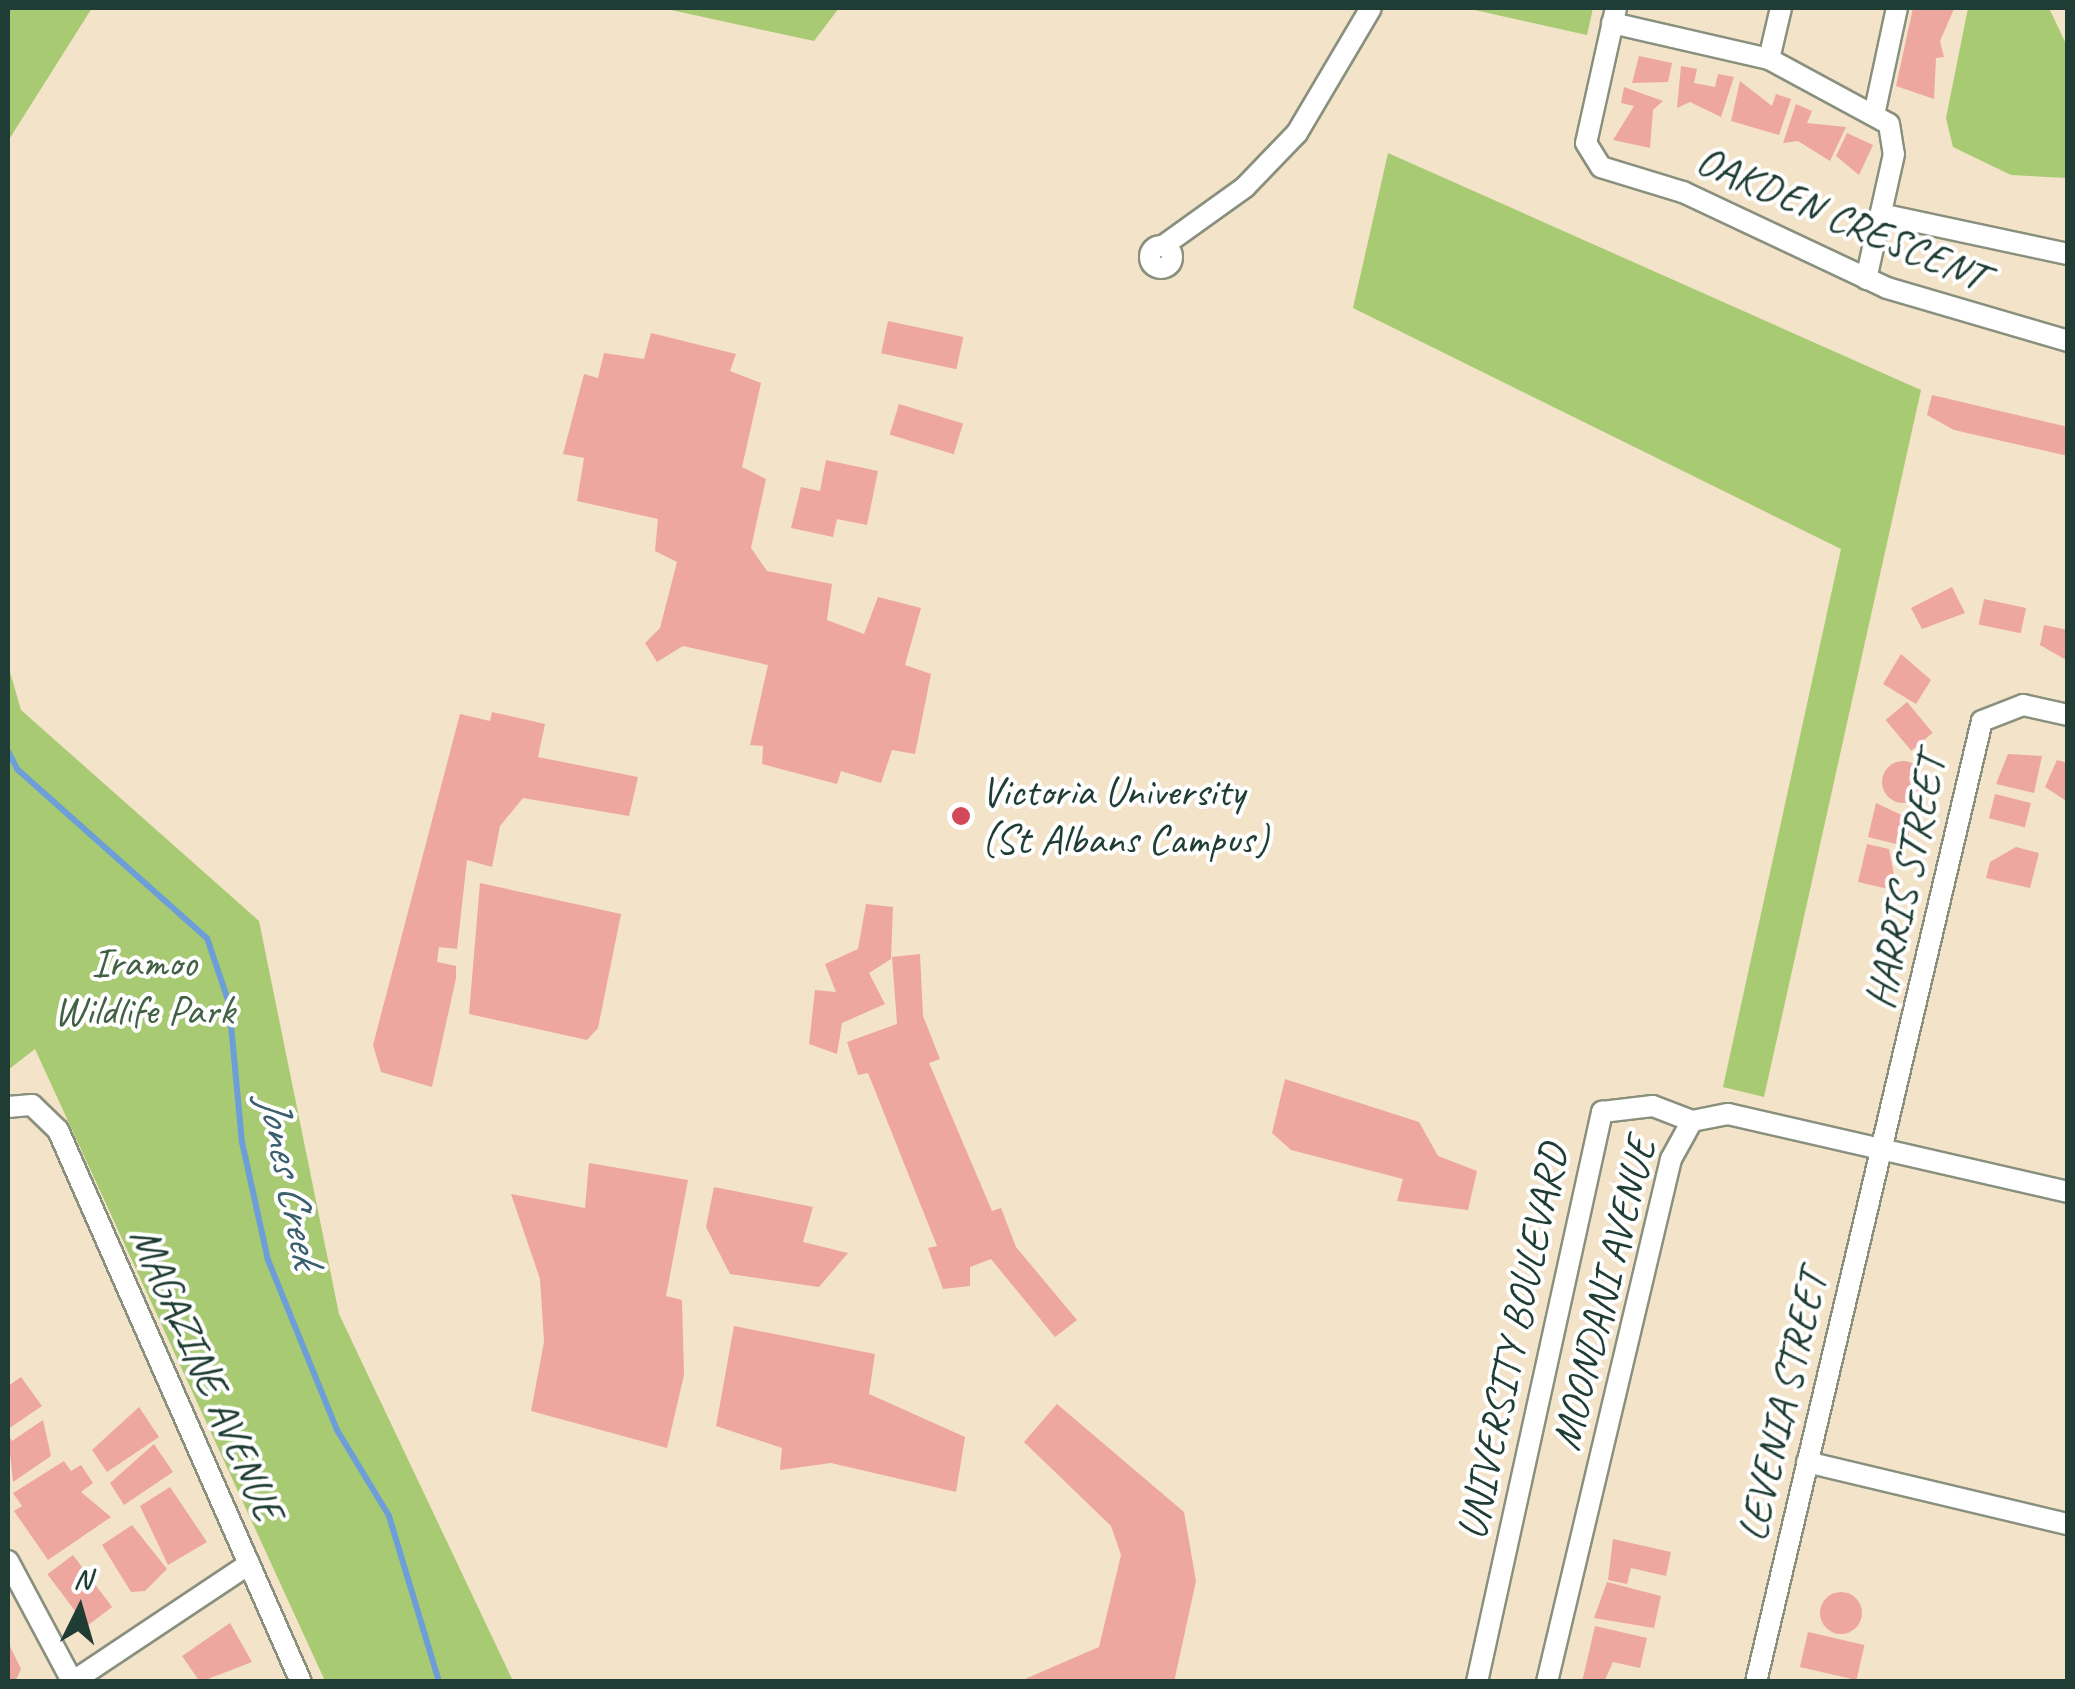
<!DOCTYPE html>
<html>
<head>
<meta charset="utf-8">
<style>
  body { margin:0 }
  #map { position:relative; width:2075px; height:1689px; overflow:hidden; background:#f3e3c9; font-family:Caveat,sans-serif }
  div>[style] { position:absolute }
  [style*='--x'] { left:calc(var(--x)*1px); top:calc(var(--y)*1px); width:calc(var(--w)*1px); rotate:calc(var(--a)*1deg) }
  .green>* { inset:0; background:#a8ca72 }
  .stream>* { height:6px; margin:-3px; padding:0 3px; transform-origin:3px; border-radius:3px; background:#6e9ed8 }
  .building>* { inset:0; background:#eea79e; transform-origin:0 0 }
  .round { border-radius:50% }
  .roads { filter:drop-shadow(2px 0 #89907e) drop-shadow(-2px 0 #89907e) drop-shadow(0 2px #89907e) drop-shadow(0 -2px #89907e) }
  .minor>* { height:20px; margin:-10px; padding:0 10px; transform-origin:10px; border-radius:10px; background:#fff }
  .minor>.ring { margin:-10px; padding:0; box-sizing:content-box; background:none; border:20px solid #fff; border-radius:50% }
  .dots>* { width:28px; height:28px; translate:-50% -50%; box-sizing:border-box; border:5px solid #fff; border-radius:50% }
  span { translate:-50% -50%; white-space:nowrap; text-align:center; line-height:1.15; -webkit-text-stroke:8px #fff; paint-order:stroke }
  .street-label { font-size:42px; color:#1f3d34 }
  .poi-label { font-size:42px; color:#1f3d34 }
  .left { translate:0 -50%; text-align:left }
  .park-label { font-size:42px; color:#416044 }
  .water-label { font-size:45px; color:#3b5f6d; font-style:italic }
  .frame { position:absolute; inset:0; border:10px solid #1f3d34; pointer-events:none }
  .north { position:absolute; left:30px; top:1559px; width:100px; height:100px; -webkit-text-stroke:8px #fff; paint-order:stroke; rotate:5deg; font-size:28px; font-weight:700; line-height:40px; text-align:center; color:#1f3d34 }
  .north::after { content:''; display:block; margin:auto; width:35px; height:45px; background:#1f3d34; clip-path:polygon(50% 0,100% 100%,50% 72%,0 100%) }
</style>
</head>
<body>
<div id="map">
  <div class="green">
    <i style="clip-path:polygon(8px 8px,92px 8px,8px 141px)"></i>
    <i style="clip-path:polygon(662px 8px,839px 8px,814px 41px)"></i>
    <i style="clip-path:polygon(1466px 8px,1593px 8px,1587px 35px)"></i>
    <i style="clip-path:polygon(1968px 8px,2049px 8px,2067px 46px,2067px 178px,2011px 175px,1953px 147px,1946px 118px)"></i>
    <i style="clip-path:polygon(1388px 153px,1921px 390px,1764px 1097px,1723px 1087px,1841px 549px,1353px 308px)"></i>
    <i style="clip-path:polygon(8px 665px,21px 710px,259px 921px,339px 1314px,513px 1681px,325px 1681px,35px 1049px,8px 1070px)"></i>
  </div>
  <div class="stream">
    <i style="--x:8;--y:751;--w:20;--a:63"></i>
    <i style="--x:17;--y:769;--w:254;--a:41.7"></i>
    <i style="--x:207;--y:938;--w:69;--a:71.3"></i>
    <i style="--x:229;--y:1003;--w:140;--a:84.7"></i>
    <i style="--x:242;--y:1142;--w:121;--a:77.6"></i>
    <i style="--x:268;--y:1260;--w:183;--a:67.9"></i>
    <i style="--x:337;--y:1430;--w:100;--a:58.8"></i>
    <i style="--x:389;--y:1516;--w:173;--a:73.2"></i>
  </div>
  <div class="building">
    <i style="clip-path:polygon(1913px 8px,1954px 9px,1940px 41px,1944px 57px,1936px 58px,1934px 99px,1896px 86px)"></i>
    <i style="clip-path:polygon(1639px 56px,1672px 63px,1668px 82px,1632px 83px)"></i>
    <i style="clip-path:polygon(1681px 66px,1697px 69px,1694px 83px,1715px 87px,1718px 74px,1734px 77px,1721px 117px,1690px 102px,1677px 108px)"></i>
    <i style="clip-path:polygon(1740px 81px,1772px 106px,1776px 94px,1791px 99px,1779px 135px,1731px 121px)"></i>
    <i style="clip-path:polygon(1624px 87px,1663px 101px,1653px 110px,1650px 148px,1613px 140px,1634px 106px,1621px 103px)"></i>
    <i style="clip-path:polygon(1796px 104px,1812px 111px,1807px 123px,1846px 127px,1830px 161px,1798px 141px,1783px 143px)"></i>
    <i style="clip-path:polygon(1847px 133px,1873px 145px,1859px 175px,1836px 156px)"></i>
    <i style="left:888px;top:321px;width:77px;height:33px;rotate:12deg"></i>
    <i style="clip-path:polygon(651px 333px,736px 354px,730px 371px,761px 383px,742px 467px,766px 479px,751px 548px,767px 571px,832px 584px,827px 620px,864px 634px,878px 597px,921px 608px,905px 665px,931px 674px,915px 754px,892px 750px,881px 783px,841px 771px,837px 784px,762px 764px,763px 746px,750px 745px,768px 665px,683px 646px,657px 662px,645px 643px,660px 628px,677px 562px,655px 551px,658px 519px,577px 501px,584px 458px,563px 454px,584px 374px,598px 378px,604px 353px,644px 359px)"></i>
    <i style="clip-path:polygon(1932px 395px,2068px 427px,2068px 456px,1954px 430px,1927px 415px)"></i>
    <i style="left:899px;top:404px;width:67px;height:32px;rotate:17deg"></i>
    <i style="clip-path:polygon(826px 460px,878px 471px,867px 525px,837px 519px,833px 537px,791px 528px,801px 487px,820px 491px)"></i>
    <i style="clip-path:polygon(1952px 587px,1965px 613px,1922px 629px,1911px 608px)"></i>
    <i style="left:1984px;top:599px;width:43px;height:26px;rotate:12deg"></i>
    <i style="clip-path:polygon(2044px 625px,2068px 630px,2068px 661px,2040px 645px)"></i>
    <i style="clip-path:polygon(1901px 654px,1931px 680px,1916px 704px,1883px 684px)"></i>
    <i style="left:1907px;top:702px;width:40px;height:28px;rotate:50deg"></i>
    <i style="clip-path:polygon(492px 712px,545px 724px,538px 757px,638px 777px,629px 816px,523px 798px,500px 826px,492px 867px,467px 860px,457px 949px,439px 947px,437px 962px,456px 966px,456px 978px,432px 1087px,381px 1072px,373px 1045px,460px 714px,490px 721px)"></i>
    <i style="clip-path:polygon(2008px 754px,2042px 756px,2034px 793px,1996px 784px)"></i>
    <i style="clip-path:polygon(2057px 760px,2068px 763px,2068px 802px,2045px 787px)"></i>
    <i class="round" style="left:1882px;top:761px;width:42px;height:42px"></i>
    <i style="left:1995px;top:794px;width:37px;height:25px;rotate:14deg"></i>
    <i style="clip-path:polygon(1876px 803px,1910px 819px,1908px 847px,1868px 837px)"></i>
    <i style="clip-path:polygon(1867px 844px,1889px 849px,1897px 891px,1858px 882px)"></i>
    <i style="clip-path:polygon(2016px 847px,2039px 853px,2030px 888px,1986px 878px,1990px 862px)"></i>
    <i style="clip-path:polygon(480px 883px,621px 914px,598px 1028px,587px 1040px,469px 1014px)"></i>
    <i style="clip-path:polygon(866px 904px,893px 907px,891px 959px,869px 973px,885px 1004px,842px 1023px,837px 1054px,809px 1044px,815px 990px,836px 992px,825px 964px,858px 949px)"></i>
    <i style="clip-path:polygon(920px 954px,923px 1016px,940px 1059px,929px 1063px,992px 1211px,1001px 1208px,1016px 1247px,1077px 1320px,1055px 1337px,991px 1259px,970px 1267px,970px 1286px,943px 1289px,928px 1248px,937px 1246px,868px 1073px,858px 1075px,847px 1042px,897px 1024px,892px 957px)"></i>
    <i style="clip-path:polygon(1285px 1079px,1419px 1122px,1438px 1156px,1477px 1171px,1468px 1210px,1397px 1201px,1403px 1179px,1291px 1150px,1272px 1133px)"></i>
    <i style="clip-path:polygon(589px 1163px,688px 1180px,666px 1296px,682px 1300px,684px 1375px,667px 1448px,531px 1411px,544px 1342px,540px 1279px,511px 1194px,585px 1208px)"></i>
    <i style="clip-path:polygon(714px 1187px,813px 1207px,803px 1242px,848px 1253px,819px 1287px,730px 1274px,706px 1227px)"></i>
    <i style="clip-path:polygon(734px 1326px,875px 1354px,869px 1394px,965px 1437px,956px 1492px,831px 1463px,780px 1470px,782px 1448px,716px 1426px)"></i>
    <i style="clip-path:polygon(21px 1377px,42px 1406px,8px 1429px,8px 1386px)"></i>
    <i style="clip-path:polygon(1057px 1404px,1184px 1512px,1196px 1581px,1174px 1682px,1018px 1682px,1099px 1647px,1121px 1555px,1111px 1526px,1024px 1442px)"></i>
    <i style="clip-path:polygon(139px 1407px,159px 1437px,107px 1472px,92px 1450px)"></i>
    <i style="clip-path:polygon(43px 1420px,51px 1456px,13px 1482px,8px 1434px,12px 1441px)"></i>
    <i style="clip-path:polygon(154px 1444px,173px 1472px,124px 1505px,110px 1483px)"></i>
    <i style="clip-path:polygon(64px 1461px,71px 1471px,81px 1465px,93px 1483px,81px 1492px,111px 1517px,48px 1560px,14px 1511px,22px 1506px,13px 1493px)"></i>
    <i style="clip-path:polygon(170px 1487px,207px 1542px,168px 1565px,140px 1506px)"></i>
    <i style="clip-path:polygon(132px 1525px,167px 1569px,145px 1591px,131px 1592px,102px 1545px)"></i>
    <i style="clip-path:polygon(1613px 1539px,1671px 1552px,1666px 1576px,1631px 1568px,1627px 1584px,1608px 1580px)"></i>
    <i style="left:73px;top:1555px;width:65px;height:32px;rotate:53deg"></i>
    <i style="clip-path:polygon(1607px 1582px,1661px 1596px,1654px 1628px,1594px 1618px)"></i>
    <i class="round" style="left:1820px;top:1592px;width:42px;height:42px"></i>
    <i style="clip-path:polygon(230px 1623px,252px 1662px,200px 1682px,182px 1656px)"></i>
    <i style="clip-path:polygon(1595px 1626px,1647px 1638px,1640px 1668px,1613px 1662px,1604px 1682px,1582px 1682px)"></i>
    <i style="left:1808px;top:1632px;width:58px;height:36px;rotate:13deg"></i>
    <i style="clip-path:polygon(8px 1642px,21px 1669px,15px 1682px,8px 1682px)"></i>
  </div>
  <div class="roads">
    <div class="minor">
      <i style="--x:1616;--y:8;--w:138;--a:102.5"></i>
      <i style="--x:1586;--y:143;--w:28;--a:58"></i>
      <i style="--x:1601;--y:167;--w:86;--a:17"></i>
      <i style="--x:1683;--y:192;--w:225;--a:25.2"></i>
      <i style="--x:1887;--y:288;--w:189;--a:16.3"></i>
      <i style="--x:1612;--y:23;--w:161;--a:12.9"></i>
      <i style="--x:1769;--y:59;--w:136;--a:28.4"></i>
      <i style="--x:1889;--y:124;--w:30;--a:81"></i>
      <i style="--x:1894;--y:154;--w:128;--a:102.6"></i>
      <i style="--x:1769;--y:59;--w:52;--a:-76.8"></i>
      <i style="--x:1874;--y:115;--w:109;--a:-77.9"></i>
      <i style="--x:1881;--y:214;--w:191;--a:12.1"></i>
      <i style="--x:1163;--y:246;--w:101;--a:-35.7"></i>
      <i style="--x:1245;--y:187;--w:75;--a:-46.1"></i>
      <i style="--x:1297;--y:133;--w:145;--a:-59.4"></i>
      <i class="ring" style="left:1150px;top:246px;width:2px;height:2px"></i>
      <i style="--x:8;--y:1107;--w:24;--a:-5"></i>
      <i style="--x:32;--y:1105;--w:36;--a:44"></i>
      <i style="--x:58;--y:1130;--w:603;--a:66.24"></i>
      <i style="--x:1807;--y:1462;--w:268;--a:13.4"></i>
      <i style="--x:8;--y:1561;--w:136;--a:61.9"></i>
      <i style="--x:72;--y:1682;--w:213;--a:-33.7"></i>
      <i style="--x:1477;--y:1682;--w:584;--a:-77.63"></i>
      <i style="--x:1602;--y:1112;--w:51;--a:-6.7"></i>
      <i style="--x:1653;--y:1106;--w:42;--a:21"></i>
      <i style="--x:1547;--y:1682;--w:537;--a:-76.66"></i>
      <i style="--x:1671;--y:1159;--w:43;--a:-61.1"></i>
      <i style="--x:1692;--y:1121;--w:37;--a:-11"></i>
      <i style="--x:1728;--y:1114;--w:349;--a:12.9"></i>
      <i style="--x:1756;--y:1682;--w:987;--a:-76.77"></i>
      <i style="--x:1982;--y:721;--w:44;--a:-21.3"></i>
      <i style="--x:2023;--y:705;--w:46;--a:12.5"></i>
    </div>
  </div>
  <div class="dots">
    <i style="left:961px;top:816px;background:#d1495b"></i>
  </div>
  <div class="street-label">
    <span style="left:1841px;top:219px;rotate:23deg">OAKDEN CRESCENT</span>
    <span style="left:1906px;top:882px;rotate:-78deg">HARRIS STREET</span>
    <span style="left:1604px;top:1294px;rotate:-76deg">MOONDANI AVENUE</span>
    <span style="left:1513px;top:1342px;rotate:-78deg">UNIVERSITY BOULEVARD</span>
    <span style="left:206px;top:1374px;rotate:66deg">MAGAZINE AVENUE</span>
    <span style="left:1783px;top:1406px;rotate:-77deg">LEVENIA STREET</span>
  </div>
  <div class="poi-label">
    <span class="left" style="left:981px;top:816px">Victoria University<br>(St Albans Campus)</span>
  </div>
  <div class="park-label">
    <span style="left:144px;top:987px">Iramoo<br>Wildlife Park</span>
  </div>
  <div class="water-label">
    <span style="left:290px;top:1180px;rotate:78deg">Jones Creek</span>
  </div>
  <div class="frame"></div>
  <div class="north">N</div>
</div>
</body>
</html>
